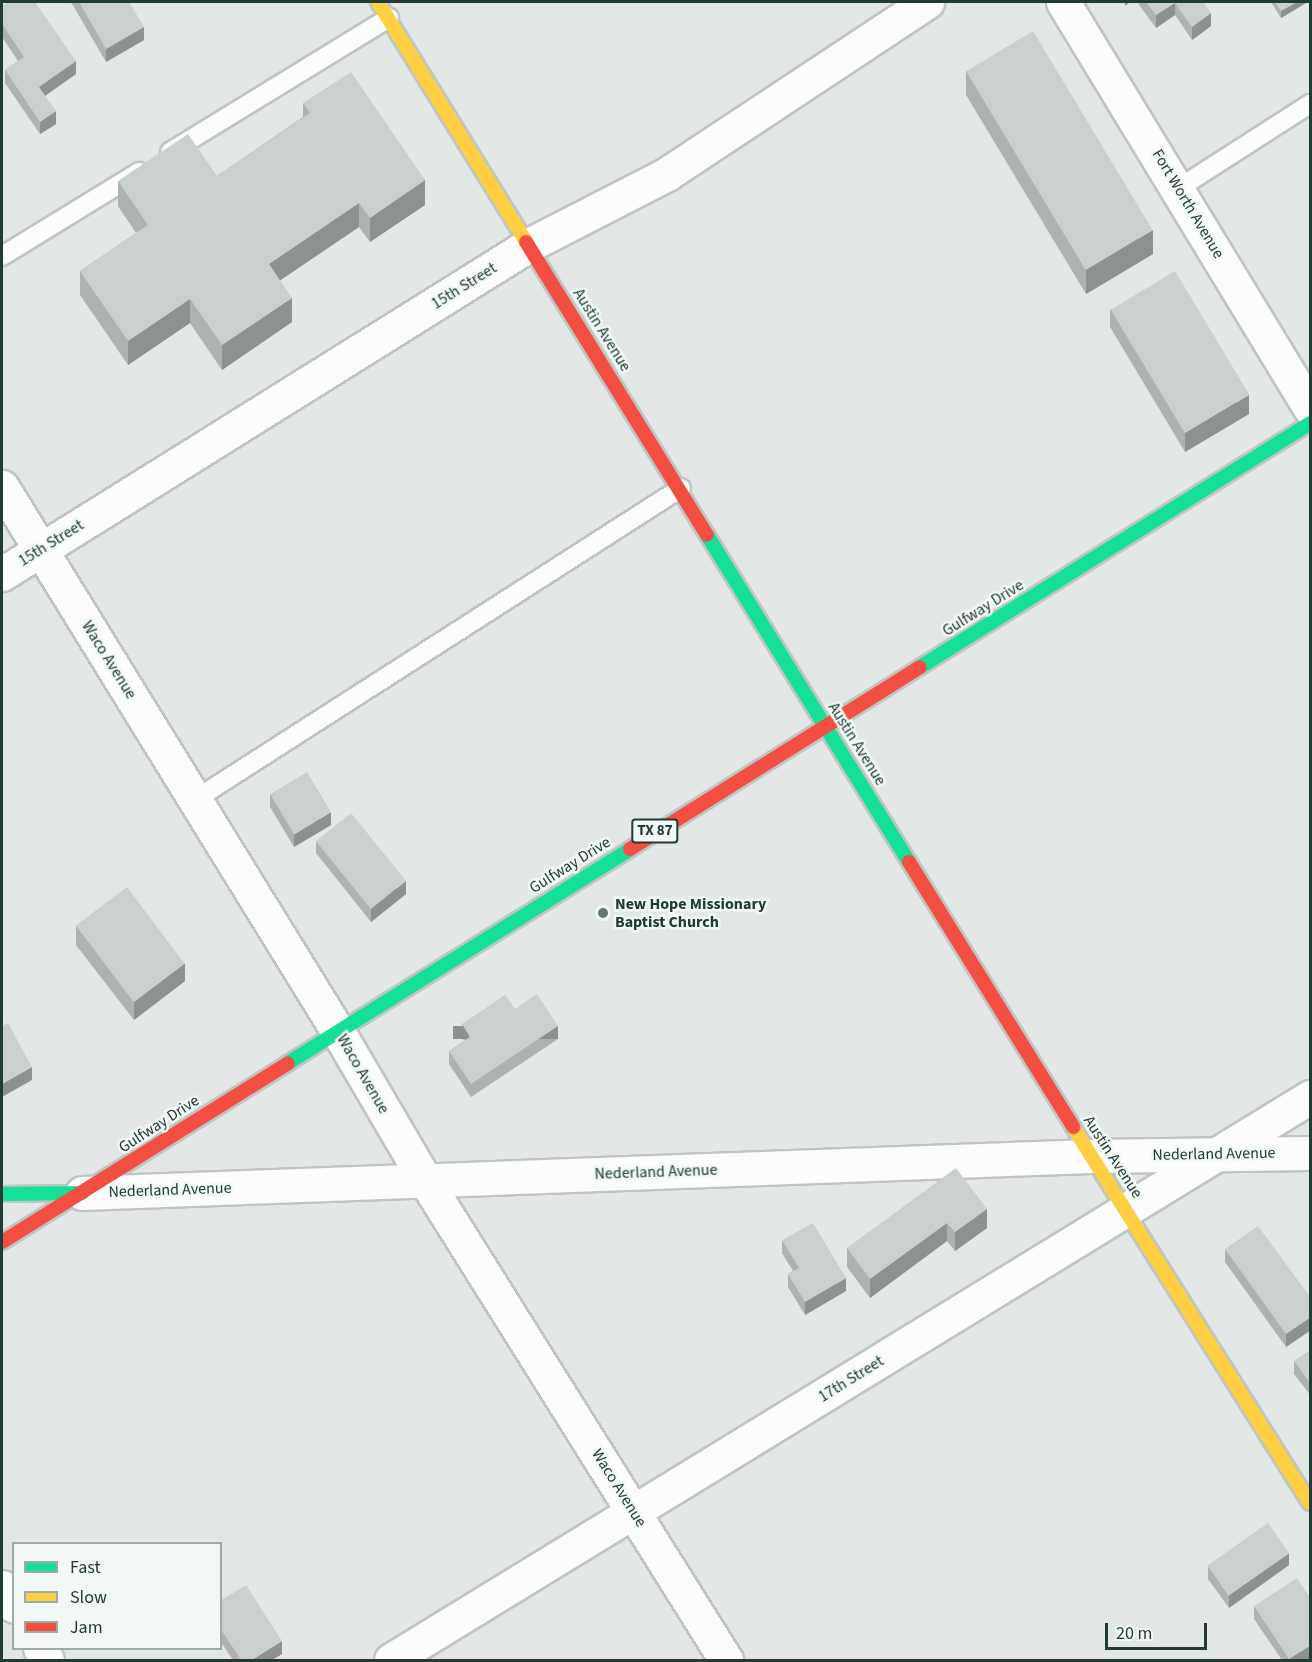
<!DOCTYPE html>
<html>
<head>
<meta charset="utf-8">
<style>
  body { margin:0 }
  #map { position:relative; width:1312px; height:1662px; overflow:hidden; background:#e3e8e6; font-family:"Source Sans 3",sans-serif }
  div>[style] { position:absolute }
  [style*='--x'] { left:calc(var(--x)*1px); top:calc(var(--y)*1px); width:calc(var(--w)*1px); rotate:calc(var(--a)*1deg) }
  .roads { filter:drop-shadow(2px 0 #c0c5c3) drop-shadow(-2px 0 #c0c5c3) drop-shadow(0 2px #c0c5c3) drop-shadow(0 -2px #c0c5c3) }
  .lane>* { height:18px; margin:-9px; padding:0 9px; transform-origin:9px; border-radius:9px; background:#fbfcfb }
  .street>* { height:33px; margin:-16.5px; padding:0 16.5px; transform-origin:16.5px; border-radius:16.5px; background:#fbfcfb }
  .fast>* { height:14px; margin:-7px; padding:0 7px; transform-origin:7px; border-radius:7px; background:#16e098 }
  .slow>* { height:14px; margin:-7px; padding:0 7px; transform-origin:7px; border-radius:7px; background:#ffcf43 }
  .jam>* { height:14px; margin:-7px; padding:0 7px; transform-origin:7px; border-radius:7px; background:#f24e42 }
  .wall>* { inset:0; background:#aeb3b1 }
  .shaded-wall>* { inset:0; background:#8d9290; transform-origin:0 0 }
  .building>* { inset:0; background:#cad0ce; transform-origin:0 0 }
  .dots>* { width:16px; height:16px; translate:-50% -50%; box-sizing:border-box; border:3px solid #f1f8f5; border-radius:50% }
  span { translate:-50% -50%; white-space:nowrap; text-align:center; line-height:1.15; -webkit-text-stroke:5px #f1f8f5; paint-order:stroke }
  .shield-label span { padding:2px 4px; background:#f1f8f5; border:2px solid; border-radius:4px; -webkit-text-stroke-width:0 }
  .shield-label { font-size:15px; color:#213b37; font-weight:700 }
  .street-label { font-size:16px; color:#213b37 }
  .poi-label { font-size:16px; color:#213b37; font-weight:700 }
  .left { translate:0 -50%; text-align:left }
  .frame { position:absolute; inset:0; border:3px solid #213b37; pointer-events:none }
  .legend { position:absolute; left:12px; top:1542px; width:210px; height:108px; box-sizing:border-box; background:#f1f8f5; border:2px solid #9eaca9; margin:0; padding:8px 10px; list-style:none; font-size:18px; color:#213b37 }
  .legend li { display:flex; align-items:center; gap:12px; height:30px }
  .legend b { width:30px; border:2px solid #9eaca9 }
  .scale { position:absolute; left:1105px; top:1623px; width:102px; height:27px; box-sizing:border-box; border:3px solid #213b37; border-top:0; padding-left:8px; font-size:18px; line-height:21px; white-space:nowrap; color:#213b37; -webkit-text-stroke:4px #f1f8f5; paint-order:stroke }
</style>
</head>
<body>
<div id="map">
  <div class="roads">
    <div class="lane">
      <i style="--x:170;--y:152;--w:257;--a:-31.5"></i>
      <i style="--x:1179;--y:188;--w:156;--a:-32.7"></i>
      <i style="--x:2;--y:256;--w:161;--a:-31.5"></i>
      <i style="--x:196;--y:799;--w:576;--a:-32.67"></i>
    </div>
    <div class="street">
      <i style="--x:1063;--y:2;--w:475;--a:58.7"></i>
      <i style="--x:2;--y:487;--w:638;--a:58.33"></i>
      <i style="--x:337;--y:1030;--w:174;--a:59.6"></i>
      <i style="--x:425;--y:1180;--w:567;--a:57.91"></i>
      <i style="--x:2;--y:574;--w:621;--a:-31.98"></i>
      <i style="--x:529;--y:245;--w:155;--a:-27.2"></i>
      <i style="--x:667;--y:174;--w:312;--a:-33.5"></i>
      <i style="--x:82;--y:1193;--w:1010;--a:-2.1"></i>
      <i style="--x:1091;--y:1156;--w:219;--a:-0.8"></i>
      <i style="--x:2;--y:1587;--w:22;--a:58"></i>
      <i style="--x:40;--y:1648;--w:14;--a:60"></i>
      <i style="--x:391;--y:1660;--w:1078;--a:-31.49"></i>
    </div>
    <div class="fast">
      <i style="--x:707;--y:535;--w:384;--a:58.3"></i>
      <i style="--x:920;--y:667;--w:460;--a:-32"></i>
      <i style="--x:288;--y:1063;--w:403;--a:-32"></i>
      <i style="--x:2;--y:1194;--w:80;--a:-0.7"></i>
    </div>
    <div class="slow">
      <i style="--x:378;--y:2;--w:282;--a:58.3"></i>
      <i style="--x:1073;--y:1127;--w:444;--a:57.8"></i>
    </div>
    <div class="jam">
      <i style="--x:526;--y:242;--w:344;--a:58.3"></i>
      <i style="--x:630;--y:849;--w:342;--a:-32.1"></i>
      <i style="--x:909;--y:862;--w:312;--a:58.2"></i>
      <i style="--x:2;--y:1242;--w:337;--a:-32"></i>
    </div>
  </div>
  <div class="wall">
    <i style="clip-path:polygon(71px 2px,129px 2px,144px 40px,106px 62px)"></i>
    <i style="clip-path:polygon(1137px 2px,1203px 2px,1211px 26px,1192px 40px,1175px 15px,1156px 28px)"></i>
    <i style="clip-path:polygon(1271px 2px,1306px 2px,1306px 3px,1281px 18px)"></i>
    <i style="clip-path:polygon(2px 6px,76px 74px,45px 96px,56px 124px,40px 134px,5px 83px,5px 70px,18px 61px,2px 37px)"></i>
    <i style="clip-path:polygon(966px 70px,1153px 254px,1086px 294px,966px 95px)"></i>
    <i style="clip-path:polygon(303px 103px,425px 205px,370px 242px,359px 227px,280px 280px,292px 322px,222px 370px,190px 323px,128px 365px,80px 295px,80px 271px,136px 233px,118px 206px,118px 181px,217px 176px,303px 117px)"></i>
    <i style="clip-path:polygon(1110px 309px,1249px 414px,1185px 452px,1110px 327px)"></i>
    <i style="clip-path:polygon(270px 794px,331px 825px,294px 847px,270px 807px)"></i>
    <i style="clip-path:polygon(316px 841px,406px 894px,371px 922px,316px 853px)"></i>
    <i style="clip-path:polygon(76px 926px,185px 981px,134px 1020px,76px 945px)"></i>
    <i style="clip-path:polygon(515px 1009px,558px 1039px,471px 1097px,449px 1064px,449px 1051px,464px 1041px,462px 1037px,462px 1024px)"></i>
    <i style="clip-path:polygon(987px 1209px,987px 1228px,955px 1251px,947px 1241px,870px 1298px,847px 1267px,847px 1248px)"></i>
    <i style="clip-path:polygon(782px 1240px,846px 1291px,805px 1315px,788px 1287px,788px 1274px,793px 1271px,782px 1253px)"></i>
    <i style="clip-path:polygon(1225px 1249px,1311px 1298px,1311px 1330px,1286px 1347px,1225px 1262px)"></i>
    <i style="clip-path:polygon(1311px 1350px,1311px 1396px,1294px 1374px,1294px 1361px)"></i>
    <i style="clip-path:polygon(1289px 1565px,1229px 1608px,1208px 1579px,1208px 1566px)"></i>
    <i style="clip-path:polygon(220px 1601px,282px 1654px,272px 1660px,233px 1660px,220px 1641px)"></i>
    <i style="clip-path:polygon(1254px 1606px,1307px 1660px,1282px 1660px,1254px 1619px)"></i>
  </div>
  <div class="shaded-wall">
    <i style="clip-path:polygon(1125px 2px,1130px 2px,1125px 6px)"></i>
    <i style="clip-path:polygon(1297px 2px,1306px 2px,1306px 3px,1281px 18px,1281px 11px)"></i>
    <i style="clip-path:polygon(1175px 3px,1175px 15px,1156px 28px,1156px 15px)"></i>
    <i style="clip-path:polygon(1211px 13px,1211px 26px,1192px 40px,1192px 27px)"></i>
    <i style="clip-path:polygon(144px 27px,144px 40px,106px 62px,106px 49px)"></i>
    <i style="clip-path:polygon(76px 61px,76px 74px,39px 100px,39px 87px)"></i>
    <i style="clip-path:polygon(56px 111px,56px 124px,40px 134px,40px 122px)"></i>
    <i style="clip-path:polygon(425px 180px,425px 205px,370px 242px,370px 218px)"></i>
    <i style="clip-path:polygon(359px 203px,359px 227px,269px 288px,269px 264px)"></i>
    <i style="clip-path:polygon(1153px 230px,1153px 254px,1086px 294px,1086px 270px)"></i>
    <i style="clip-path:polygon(292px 298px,292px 322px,222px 370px,222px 345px)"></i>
    <i style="clip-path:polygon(190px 299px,190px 323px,128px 365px,128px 341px)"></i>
    <i style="clip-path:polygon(1249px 395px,1249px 414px,1185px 452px,1185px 433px)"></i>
    <i style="clip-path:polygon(331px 812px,331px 825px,294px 847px,294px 834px)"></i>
    <i style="clip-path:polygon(406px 881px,406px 894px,371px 922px,371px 909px)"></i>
    <i style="clip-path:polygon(185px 963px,185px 981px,134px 1020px,134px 1002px)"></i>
    <i style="left:558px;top:1026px;width:13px;height:105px;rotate:90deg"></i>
    <i style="clip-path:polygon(32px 1067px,32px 1080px,2px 1097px,2px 1084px)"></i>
    <i style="clip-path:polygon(987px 1209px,987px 1228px,955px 1251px,955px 1232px)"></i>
    <i style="clip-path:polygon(947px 1223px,947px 1241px,870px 1298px,870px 1279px)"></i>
    <i style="clip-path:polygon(846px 1278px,846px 1291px,805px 1315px,805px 1302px)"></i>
    <i style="clip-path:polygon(1311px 1317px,1311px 1330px,1286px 1347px,1286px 1334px)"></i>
    <i style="clip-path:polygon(1289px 1553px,1289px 1565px,1229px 1608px,1229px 1595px)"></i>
    <i style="clip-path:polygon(282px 1641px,282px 1654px,272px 1660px,252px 1660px)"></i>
    <i style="clip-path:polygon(1311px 1645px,1311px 1658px,1307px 1660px,1289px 1660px,1289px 1659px)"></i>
  </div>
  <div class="building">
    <i style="clip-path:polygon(8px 2px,35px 2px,76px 61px,39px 87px,56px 111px,40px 122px,5px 70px,24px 57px,2px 24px,2px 6px)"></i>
    <i style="clip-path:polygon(79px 2px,129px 2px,144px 27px,106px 49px)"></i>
    <i style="clip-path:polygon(1146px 2px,1203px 2px,1211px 13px,1192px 27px,1175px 3px,1156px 15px)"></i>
    <i style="clip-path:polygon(1275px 2px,1297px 2px,1281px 11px)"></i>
    <i style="left:1033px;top:31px;width:232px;height:78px;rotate:59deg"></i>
    <i style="clip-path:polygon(351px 72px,425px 180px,370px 218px,359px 203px,269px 264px,292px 298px,222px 345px,190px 299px,128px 341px,80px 271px,148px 225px,118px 181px,188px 134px,217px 176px,310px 113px,303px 103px)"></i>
    <i style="left:1175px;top:271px;width:144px;height:75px;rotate:59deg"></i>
    <i style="left:307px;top:772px;width:47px;height:43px;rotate:59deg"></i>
    <i style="left:351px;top:813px;width:87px;height:45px;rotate:51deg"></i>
    <i style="left:127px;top:887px;width:96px;height:64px;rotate:53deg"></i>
    <i style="clip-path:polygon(537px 994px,558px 1026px,471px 1084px,449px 1051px,470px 1037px,462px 1024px,505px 995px,515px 1009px)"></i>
    <i style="clip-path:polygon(8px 1023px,32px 1067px,2px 1084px,2px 1026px)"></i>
    <i style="clip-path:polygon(956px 1168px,987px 1209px,955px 1232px,947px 1223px,870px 1279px,847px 1248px)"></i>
    <i style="clip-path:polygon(813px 1223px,846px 1278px,805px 1302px,788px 1274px,799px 1268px,782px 1240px)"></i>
    <i style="clip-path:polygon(1258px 1226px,1311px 1298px,1311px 1317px,1286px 1334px,1225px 1249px)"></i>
    <i style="clip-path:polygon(1311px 1350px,1311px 1384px,1294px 1361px)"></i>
    <i style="left:1268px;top:1523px;width:37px;height:74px;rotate:55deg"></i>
    <i style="clip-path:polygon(1297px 1578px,1311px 1599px,1311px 1645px,1289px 1659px,1254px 1606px)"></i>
    <i style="clip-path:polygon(246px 1585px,282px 1641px,252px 1660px,241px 1660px,220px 1628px,220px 1601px)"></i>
  </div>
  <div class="dots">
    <i style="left:603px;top:913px;background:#657874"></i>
  </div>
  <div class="shield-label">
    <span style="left:655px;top:831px">TX 87</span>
  </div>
  <div class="street-label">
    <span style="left:1188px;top:204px;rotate:59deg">Fort Worth Avenue</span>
    <span style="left:464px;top:286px;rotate:-32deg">15th Street</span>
    <span style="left:602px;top:330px;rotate:58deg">Austin Avenue</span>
    <span style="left:51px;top:543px;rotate:-32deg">15th Street</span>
    <span style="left:983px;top:608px;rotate:-32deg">Gulfway Drive</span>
    <span style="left:109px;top:660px;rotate:58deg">Waco Avenue</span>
    <span style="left:857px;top:744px;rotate:58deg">Austin Avenue</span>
    <span style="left:570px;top:865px;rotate:-32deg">Gulfway Drive</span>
    <span style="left:363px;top:1074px;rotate:60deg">Waco Avenue</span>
    <span style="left:159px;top:1124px;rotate:-33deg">Gulfway Drive</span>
    <span style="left:1214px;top:1154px;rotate:-1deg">Nederland Avenue</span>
    <span style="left:1113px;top:1157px;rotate:57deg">Austin Avenue</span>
    <span style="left:656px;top:1172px;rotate:-2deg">Nederland Avenue</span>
    <span style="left:170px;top:1190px;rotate:-2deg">Nederland Avenue</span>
    <span style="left:851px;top:1379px;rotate:-32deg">17th Street</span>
    <span style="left:619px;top:1488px;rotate:58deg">Waco Avenue</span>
  </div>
  <div class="poi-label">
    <span class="left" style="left:615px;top:913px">New Hope Missionary<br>Baptist Church</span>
  </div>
  <div class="frame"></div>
  <ul class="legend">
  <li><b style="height:8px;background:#16e098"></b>Fast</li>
  <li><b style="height:8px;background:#ffcf43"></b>Slow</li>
  <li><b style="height:8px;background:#f24e42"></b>Jam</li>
  </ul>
  <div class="scale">20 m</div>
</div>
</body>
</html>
